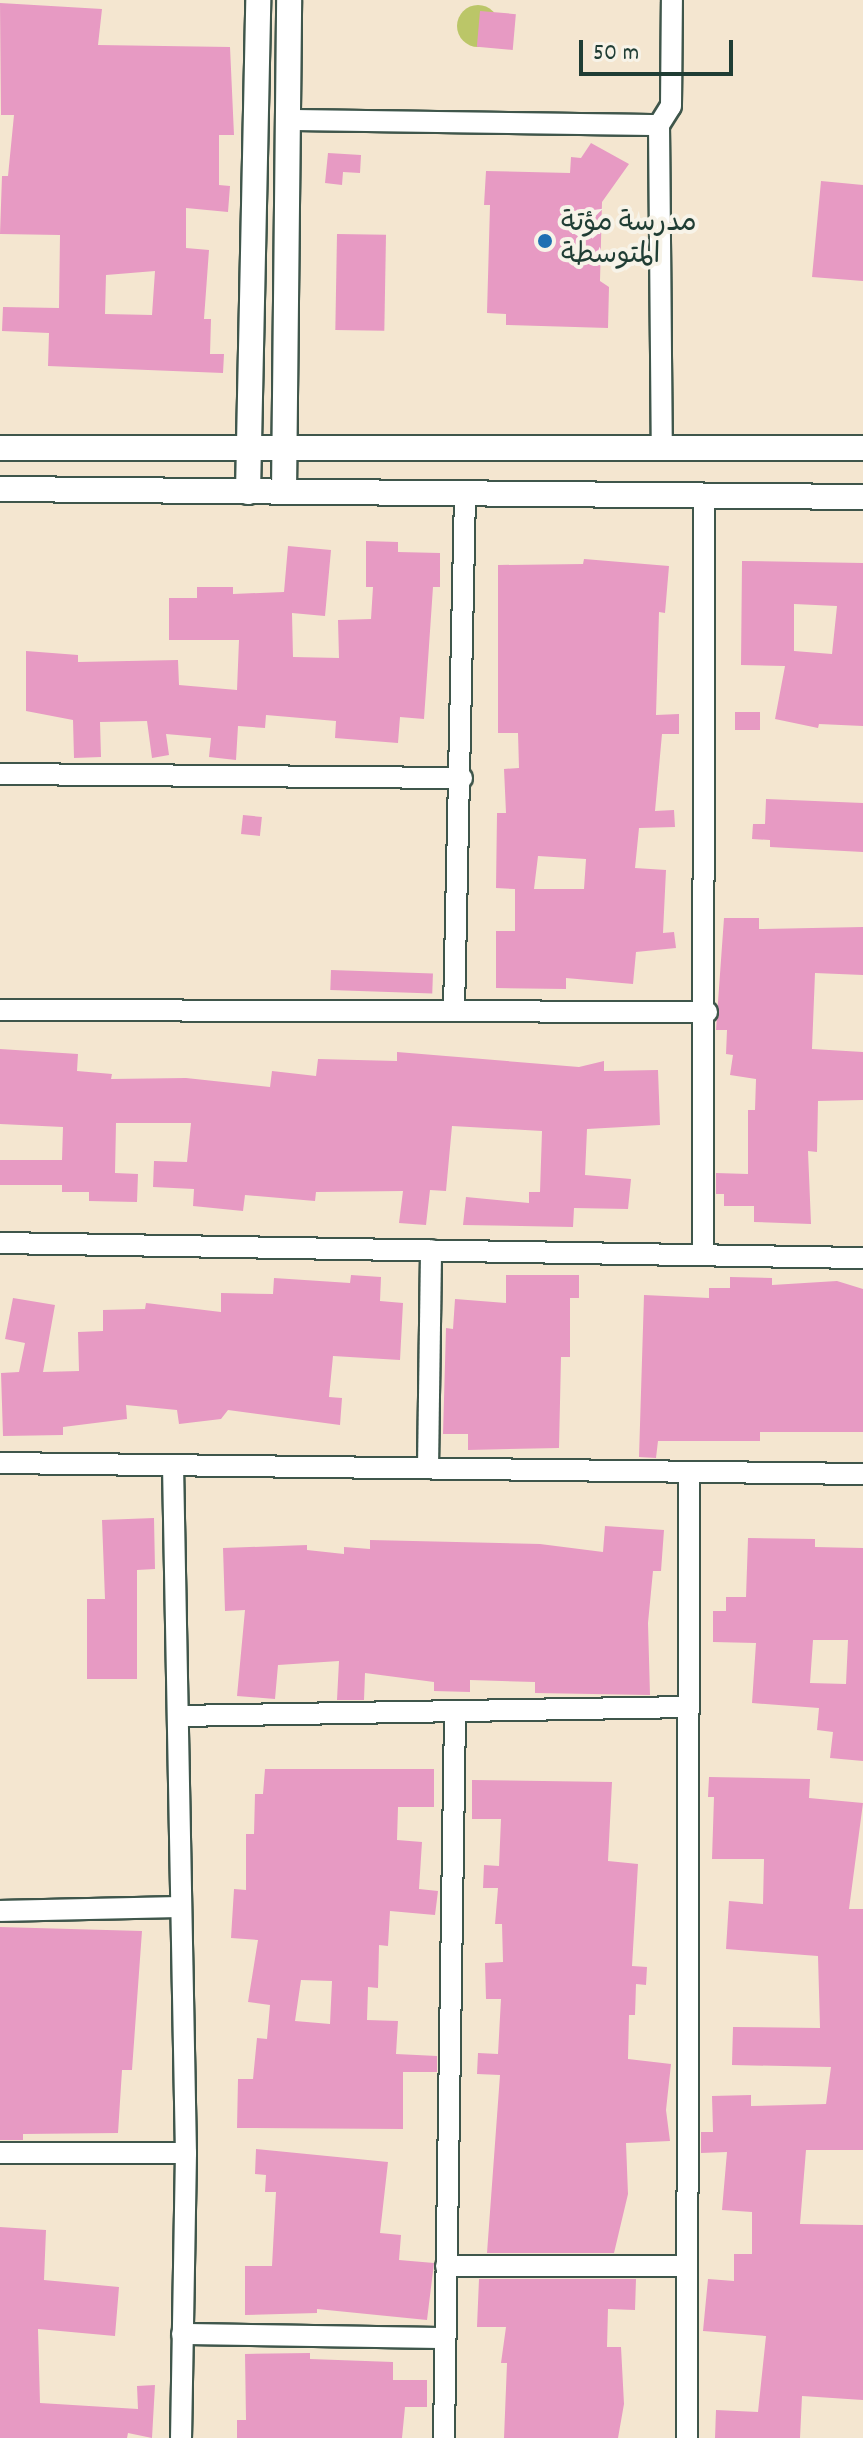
<!DOCTYPE html>
<html>
<head>
<meta charset="utf-8">
<style>
  body { margin:0 }
  #map { position:relative; width:863px; height:2438px; overflow:hidden; background:#f4e6d0; font-family:Dekko,"Playpen Sans Arabic",sans-serif }
  div>[style] { position:absolute }
  [style*='--x'] { left:calc(var(--x)*1px); top:calc(var(--y)*1px); width:calc(var(--w)*1px); rotate:calc(var(--a)*1deg) }
  .green>* { inset:0; background:#bbc668 }
  .round { border-radius:50% }
  .building>* { inset:0; background:#e79ac3; transform-origin:0 0 }
  .roads { filter:drop-shadow(2px 0 #3f564b) drop-shadow(-2px 0 #3f564b) drop-shadow(0 2px #3f564b) drop-shadow(0 -2px #3f564b) }
  .minor>* { height:20px; margin:-10px; padding:0 10px; transform-origin:10px; border-radius:10px; background:#fff }
  .tertiary>* { height:24px; margin:-12px; padding:0 12px; transform-origin:12px; border-radius:12px; background:#fff }
  .dots>* { width:22px; height:22px; translate:-50% -50%; box-sizing:border-box; border:4px solid #f7f3e8; border-radius:50% }
  span { translate:-50% -50%; white-space:nowrap; text-align:center; line-height:1.15; -webkit-text-stroke:8px #f7f3e8; paint-order:stroke }
  .poi-label { font-size:28px; color:#1f3d34 }
  .left { translate:0 -50%; text-align:left }
  .scale { position:absolute; left:579px; top:40px; width:154px; height:36px; box-sizing:border-box; border:4px solid #1f3d34; border-top:0; padding-left:10px; font-size:24px; line-height:28px; white-space:nowrap; color:#1f3d34; -webkit-text-stroke:6px #f7f3e8; paint-order:stroke }
</style>
</head>
<body>
<div id="map">
  <div class="green">
    <i class="round" style="left:457px;top:5px;width:42px;height:42px"></i>
  </div>
  <div class="building">
    <i style="clip-path:polygon(evenodd,0 3px,102px 9px,98px 45px,230px 47px,234px 135px,219px 135px,219px 185px,230px 186px,228px 212px,186px 208px,186px 248px,209px 250px,204px 319px,211px 319px,210px 354px,224px 354px,223px 373px,48px 366px,49px 333px,2px 331px,3px 307px,59px 308px,60px 235px,0 234px,2px 176px,8px 176px,14px 115px,1px 115px,0 3px,155px 271px,152px 315px,105px 314px,106px 275px,155px 271px)"></i>
    <i style="left:480px;top:11px;width:36px;height:36px;rotate:5deg"></i>
    <i style="clip-path:polygon(591px 143px,629px 164px,602px 202px,600px 281px,609px 287px,608px 328px,506px 325px,506px 314px,487px 313px,490px 205px,484px 205px,486px 171px,570px 173px,571px 157px,581px 158px)"></i>
    <i style="clip-path:polygon(328px 153px,361px 155px,360px 173px,343px 172px,342px 185px,325px 183px)"></i>
    <i style="clip-path:polygon(821px 181px,863px 185px,863px 281px,812px 277px)"></i>
    <i style="left:337px;top:234px;width:49px;height:96px;rotate:1deg"></i>
    <i style="clip-path:polygon(366px 541px,398px 542px,398px 552px,440px 553px,440px 587px,433px 587px,424px 719px,400px 717px,398px 743px,335px 738px,336px 721px,266px 715px,265px 728px,238px 726px,236px 760px,209px 757px,211px 738px,166px 734px,169px 755px,152px 758px,147px 721px,100px 722px,101px 757px,74px 758px,73px 720px,26px 711px,26px 651px,78px 655px,78px 662px,178px 660px,179px 685px,237px 690px,239px 640px,169px 640px,169px 598px,197px 598px,197px 587px,233px 587px,233px 594px,284px 592px,288px 546px,331px 550px,325px 616px,292px 613px,293px 657px,339px 658px,338px 620px,371px 619px,373px 587px,366px 587px)"></i>
    <i style="clip-path:polygon(evenodd,584px 559px,669px 566px,665px 613px,659px 612px,656px 715px,679px 714px,679px 734px,662px 734px,655px 811px,674px 810px,675px 827px,639px 828px,635px 868px,666px 870px,663px 933px,674px 932px,676px 948px,636px 952px,633px 984px,566px 978px,566px 989px,496px 988px,496px 931px,515px 931px,515px 889px,496px 888px,497px 813px,506px 813px,504px 769px,519px 768px,518px 733px,498px 733px,498px 565px,583px 564px,584px 559px,538px 856px,586px 859px,584px 889px,534px 889px,538px 856px)"></i>
    <i style="clip-path:polygon(evenodd,742px 561px,863px 563px,863px 726px,819px 724px,818px 728px,775px 719px,785px 666px,741px 665px,742px 561px,794px 604px,837px 606px,832px 654px,794px 651px,794px 604px)"></i>
    <i style="left:735px;top:712px;width:25px;height:18px"></i>
    <i style="clip-path:polygon(766px 799px,863px 803px,863px 852px,770px 847px,770px 840px,752px 839px,753px 824px,765px 824px)"></i>
    <i style="left:243px;top:815px;width:19px;height:19px;rotate:6deg"></i>
    <i style="clip-path:polygon(724px 918px,759px 918px,759px 929px,863px 927px,863px 975px,815px 973px,812px 1049px,863px 1052px,863px 1100px,818px 1101px,817px 1152px,808px 1151px,811px 1224px,754px 1222px,754px 1206px,724px 1206px,724px 1194px,716px 1194px,716px 1173px,748px 1174px,748px 1110px,755px 1110px,756px 1079px,730px 1075px,733px 1055px,726px 1054px,727px 1030px,716px 1030px)"></i>
    <i style="left:331px;top:970px;width:102px;height:20px;rotate:2deg"></i>
    <i style="clip-path:polygon(0 1049px,78px 1054px,77px 1071px,112px 1074px,111px 1079px,186px 1078px,270px 1087px,272px 1071px,316px 1076px,318px 1059px,397px 1061px,397px 1052px,579px 1067px,604px 1061px,604px 1071px,658px 1070px,660px 1125px,587px 1129px,585px 1175px,631px 1179px,628px 1209px,574px 1208px,573px 1227px,463px 1225px,466px 1197px,529px 1203px,529px 1192px,540px 1192px,542px 1131px,452px 1126px,446px 1191px,430px 1190px,426px 1225px,399px 1223px,403px 1191px,316px 1192px,315px 1201px,245px 1195px,243px 1211px,193px 1206px,194px 1189px,153px 1187px,154px 1161px,187px 1162px,191px 1123px,116px 1123px,115px 1173px,138px 1174px,137px 1202px,89px 1201px,89px 1192px,62px 1192px,62px 1185px,0 1185px,0 1160px,62px 1160px,63px 1127px,0 1124px)"></i>
    <i style="clip-path:polygon(351px 1275px,381px 1277px,380px 1301px,403px 1303px,400px 1360px,333px 1356px,329px 1397px,342px 1398px,340px 1425px,228px 1410px,221px 1419px,179px 1424px,177px 1410px,126px 1405px,127px 1419px,63px 1427px,63px 1435px,3px 1436px,1px 1373px,19px 1372px,25px 1343px,5px 1339px,13px 1298px,55px 1305px,43px 1372px,79px 1371px,78px 1332px,103px 1331px,103px 1310px,145px 1309px,146px 1303px,221px 1312px,221px 1293px,273px 1294px,274px 1278px,350px 1283px)"></i>
    <i style="clip-path:polygon(506px 1275px,579px 1275px,579px 1298px,570px 1298px,570px 1357px,561px 1357px,559px 1448px,468px 1450px,468px 1434px,443px 1434px,446px 1328px,453px 1329px,455px 1299px,506px 1303px)"></i>
    <i style="clip-path:polygon(730px 1277px,772px 1278px,772px 1285px,837px 1281px,863px 1289px,863px 1432px,760px 1432px,760px 1441px,658px 1441px,656px 1458px,639px 1457px,644px 1295px,709px 1298px,709px 1288px,730px 1288px)"></i>
    <i style="clip-path:polygon(154px 1518px,155px 1569px,137px 1570px,137px 1679px,87px 1679px,87px 1599px,105px 1599px,102px 1520px)"></i>
    <i style="clip-path:polygon(605px 1526px,664px 1530px,661px 1571px,653px 1571px,648px 1623px,650px 1695px,535px 1693px,535px 1682px,470px 1680px,470px 1692px,434px 1691px,434px 1682px,365px 1673px,364px 1700px,337px 1700px,339px 1661px,278px 1665px,275px 1699px,237px 1696px,245px 1610px,225px 1611px,223px 1548px,307px 1545px,307px 1550px,344px 1554px,344px 1547px,370px 1549px,370px 1540px,540px 1544px,603px 1552px)"></i>
    <i style="clip-path:polygon(evenodd,748px 1538px,815px 1539px,815px 1547px,863px 1548px,863px 1761px,830px 1758px,833px 1732px,817px 1730px,819px 1708px,752px 1703px,756px 1643px,713px 1642px,713px 1611px,726px 1611px,726px 1597px,746px 1597px,748px 1538px,813px 1640px,848px 1640px,846px 1684px,810px 1683px,813px 1640px)"></i>
    <i style="clip-path:polygon(evenodd,265px 1769px,434px 1769px,434px 1807px,398px 1807px,397px 1840px,422px 1842px,419px 1889px,438px 1891px,435px 1915px,390px 1911px,388px 1946px,379px 1945px,378px 1988px,368px 1987px,367px 2020px,398px 2021px,396px 2054px,437px 2056px,437px 2072px,403px 2072px,403px 2129px,237px 2128px,238px 2079px,253px 2079px,257px 2038px,267px 2039px,270px 2005px,248px 2002px,258px 1940px,231px 1938px,234px 1889px,246px 1890px,246px 1834px,254px 1834px,255px 1794px,263px 1794px,265px 1769px,301px 1980px,332px 1981px,330px 2024px,295px 2021px,301px 1980px)"></i>
    <i style="clip-path:polygon(709px 1777px,810px 1779px,809px 1798px,863px 1803px,849px 1909px,863px 1909px,863px 2150px,806px 2150px,800px 2224px,863px 2225px,863px 2400px,802px 2396px,800px 2438px,715px 2438px,716px 2410px,758px 2412px,766px 2336px,703px 2331px,708px 2279px,734px 2281px,734px 2254px,752px 2254px,752px 2212px,722px 2210px,727px 2152px,701px 2153px,701px 2132px,713px 2132px,712px 2096px,751px 2095px,751px 2106px,826px 2104px,831px 2067px,732px 2065px,733px 2027px,820px 2028px,818px 1956px,726px 1949px,729px 1901px,763px 1904px,764px 1859px,712px 1859px,714px 1797px,708px 1797px)"></i>
    <i style="clip-path:polygon(472px 1780px,612px 1782px,608px 1861px,638px 1864px,632px 1966px,647px 1967px,646px 1985px,636px 1984px,635px 2015px,629px 2015px,628px 2059px,671px 2064px,666px 2110px,670px 2141px,626px 2143px,628px 2194px,614px 2253px,487px 2253px,500px 2075px,477px 2074px,478px 2053px,498px 2054px,501px 1999px,486px 1999px,485px 1963px,503px 1962px,502px 1924px,495px 1924px,498px 1888px,483px 1888px,484px 1865px,499px 1866px,501px 1819px,472px 1819px)"></i>
    <i style="clip-path:polygon(0 1927px,142px 1931px,132px 2070px,122px 2070px,118px 2133px,23px 2134px,23px 2140px,0 2140px)"></i>
    <i style="clip-path:polygon(256px 2149px,388px 2162px,380px 2233px,401px 2235px,399px 2260px,434px 2263px,427px 2320px,317px 2309px,317px 2313px,245px 2315px,245px 2266px,272px 2266px,276px 2192px,265px 2192px,266px 2175px,255px 2174px)"></i>
    <i style="clip-path:polygon(0 2227px,46px 2230px,44px 2280px,119px 2287px,115px 2336px,38px 2329px,40px 2403px,138px 2409px,137px 2386px,155px 2385px,152px 2438px,128px 2433px,127px 2438px,0 2438px)"></i>
    <i style="clip-path:polygon(479px 2279px,636px 2279px,635px 2310px,608px 2309px,607px 2347px,621px 2347px,624px 2404px,618px 2438px,504px 2438px,507px 2363px,501px 2363px,506px 2327px,477px 2327px)"></i>
    <i style="clip-path:polygon(310px 2353px,310px 2359px,393px 2362px,393px 2380px,427px 2380px,427px 2407px,405px 2407px,402px 2438px,237px 2438px,237px 2420px,246px 2420px,245px 2354px)"></i>
  </div>
  <div class="roads">
    <div class="minor">
      <i style="--x:287;--y:120;--w:372;--a:0.8"></i>
      <i style="--x:659;--y:125;--w:323;--a:89.5"></i>
      <i style="--x:659;--y:125;--w:22;--a:-58"></i>
      <i style="--x:671;--y:106;--w:106;--a:-89.5"></i>
      <i style="--x:0;--y:774;--w:462;--a:0.5"></i>
      <i style="--x:0;--y:1010;--w:707;--a:0.16"></i>
      <i style="--x:454;--y:1011;--w:517;--a:-88.78"></i>
      <i style="--x:0;--y:1243;--w:863;--a:1"></i>
      <i style="--x:703;--y:1255;--w:759;--a:-89.92"></i>
      <i style="--x:0;--y:1463;--w:863;--a:0.73"></i>
      <i style="--x:173;--y:1465;--w:688;--a:88.92"></i>
      <i style="--x:186;--y:2153;--w:285;--a:91"></i>
      <i style="--x:428;--y:1468;--w:218;--a:-89.2"></i>
      <i style="--x:178;--y:1716;--w:510;--a:-1.01"></i>
      <i style="--x:0;--y:1911;--w:181;--a:-1.3"></i>
      <i style="--x:0;--y:2153;--w:186;--a:0"></i>
      <i style="--x:446;--y:2266;--w:241;--a:0"></i>
      <i style="--x:182;--y:2334;--w:263;--a:0.9"></i>
      <i style="--x:444;--y:2438;--w:726;--a:-89.13"></i>
      <i style="--x:687;--y:2438;--w:966;--a:-89.88"></i>
    </div>
    <div class="tertiary">
      <i style="--x:0;--y:448;--w:863;--a:0"></i>
      <i style="--x:0;--y:489;--w:863;--a:0.53"></i>
      <i style="--x:248;--y:492;--w:492;--a:-88.8"></i>
      <i style="--x:284;--y:492;--w:492;--a:-89.4"></i>
    </div>
  </div>
  <div class="dots">
    <i style="left:545px;top:241px;background:#1f6fb2"></i>
  </div>
  <div class="poi-label">
    <span class="left" style="left:561px;top:241px">مدرسة مؤتة<br>المتوسطة</span>
  </div>
  <div class="scale">50 m</div>
</div>
</body>
</html>
